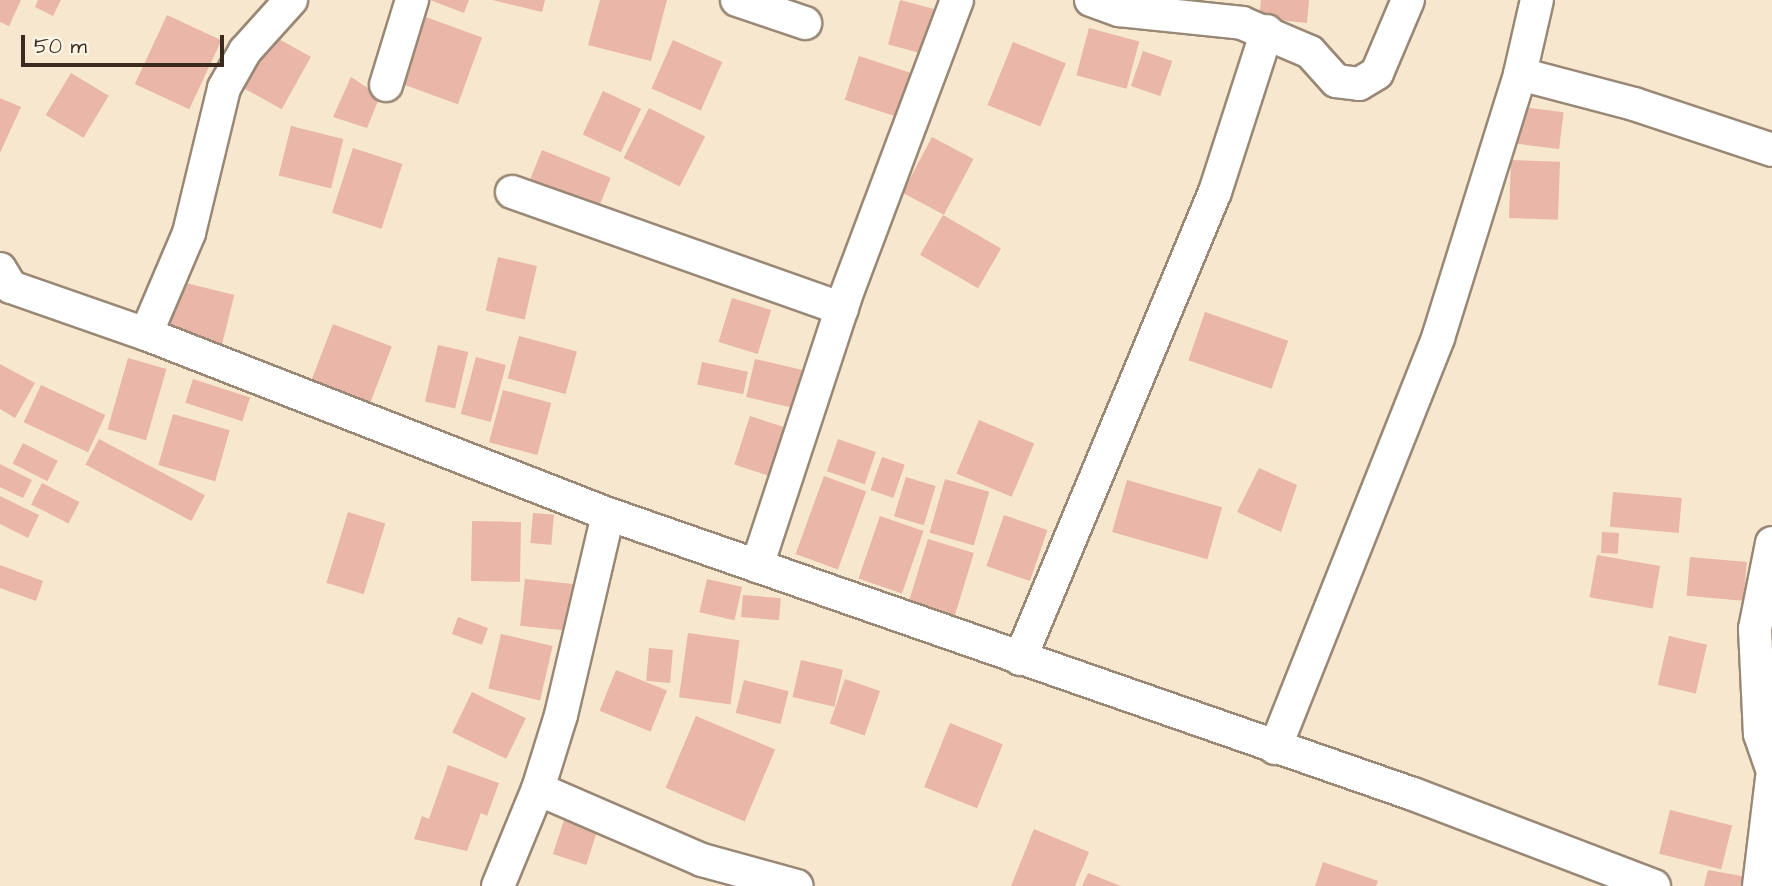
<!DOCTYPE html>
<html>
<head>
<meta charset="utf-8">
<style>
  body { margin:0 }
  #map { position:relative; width:1772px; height:886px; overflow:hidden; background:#f7e7ce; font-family:"Architects Daughter",sans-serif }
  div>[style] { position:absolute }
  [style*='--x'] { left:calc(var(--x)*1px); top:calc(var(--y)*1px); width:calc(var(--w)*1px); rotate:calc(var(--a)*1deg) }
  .building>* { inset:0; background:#e9b6a7; transform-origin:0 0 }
  .roads { filter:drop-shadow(2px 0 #998876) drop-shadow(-2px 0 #998876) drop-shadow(0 2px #998876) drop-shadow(0 -2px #998876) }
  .street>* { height:32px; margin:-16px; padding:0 16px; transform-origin:16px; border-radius:16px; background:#fff }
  span { translate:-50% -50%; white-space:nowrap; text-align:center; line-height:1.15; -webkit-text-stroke:7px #fcf5e5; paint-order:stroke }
  .scale { position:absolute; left:21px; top:35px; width:203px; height:32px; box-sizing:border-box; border:4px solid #3b2a1e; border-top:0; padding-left:9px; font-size:21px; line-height:24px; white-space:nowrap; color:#3b2a1e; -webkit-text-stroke:5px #fcf5e5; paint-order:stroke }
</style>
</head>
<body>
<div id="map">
  <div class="building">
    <i style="clip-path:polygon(0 0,21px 0,9px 26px,0 22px)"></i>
    <i style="clip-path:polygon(38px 0,61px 0,53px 16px,35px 7px)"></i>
    <i style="clip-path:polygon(430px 0,469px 0,464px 13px)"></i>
    <i style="clip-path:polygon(492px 0,545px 0,542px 12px)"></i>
    <i style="clip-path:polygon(600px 0,667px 0,651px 61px,588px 45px)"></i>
    <i style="left:900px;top:0;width:39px;height:46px;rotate:15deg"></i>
    <i style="clip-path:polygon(1261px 0,1309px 0,1307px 23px,1259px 18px)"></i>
    <i style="left:167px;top:15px;width:60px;height:76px;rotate:25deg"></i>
    <i style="left:423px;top:16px;width:63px;height:71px;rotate:20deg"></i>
    <i style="left:1089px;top:28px;width:52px;height:49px;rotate:15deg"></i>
    <i style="left:268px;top:33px;width:49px;height:60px;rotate:29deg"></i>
    <i style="left:673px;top:40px;width:54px;height:53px;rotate:24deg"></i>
    <i style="left:1013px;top:42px;width:57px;height:68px;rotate:22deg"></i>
    <i style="left:1143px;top:51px;width:31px;height:37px;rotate:19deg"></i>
    <i style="left:859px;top:56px;width:58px;height:46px;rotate:18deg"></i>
    <i style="left:71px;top:73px;width:44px;height:49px;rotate:31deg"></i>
    <i style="clip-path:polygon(351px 77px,380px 96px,367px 128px,333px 117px)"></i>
    <i style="left:603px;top:91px;width:42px;height:48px;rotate:25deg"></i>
    <i style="clip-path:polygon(0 98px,21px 107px,0 153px)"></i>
    <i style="left:1513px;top:106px;width:51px;height:37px;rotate:7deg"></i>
    <i style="left:649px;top:108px;width:63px;height:56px;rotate:27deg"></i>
    <i style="left:291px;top:126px;width:54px;height:51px;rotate:14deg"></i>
    <i style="left:932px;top:137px;width:47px;height:63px;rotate:28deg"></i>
    <i style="left:353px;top:148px;width:52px;height:68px;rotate:18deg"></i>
    <i style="left:542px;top:150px;width:74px;height:35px;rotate:22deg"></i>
    <i style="left:1511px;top:160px;width:49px;height:58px;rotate:2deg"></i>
    <i style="left:943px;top:215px;width:67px;height:46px;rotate:30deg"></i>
    <i style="left:498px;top:257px;width:40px;height:55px;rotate:13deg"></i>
    <i style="left:178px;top:281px;width:58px;height:52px;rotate:14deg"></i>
    <i style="left:732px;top:298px;width:41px;height:46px;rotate:17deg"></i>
    <i style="left:1205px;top:312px;width:88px;height:51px;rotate:19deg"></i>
    <i style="left:333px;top:324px;width:63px;height:60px;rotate:21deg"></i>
    <i style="left:519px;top:336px;width:60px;height:44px;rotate:15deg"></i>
    <i style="left:438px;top:345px;width:31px;height:58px;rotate:13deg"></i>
    <i style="left:476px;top:357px;width:31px;height:59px;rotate:15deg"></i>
    <i style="left:128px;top:358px;width:40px;height:74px;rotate:16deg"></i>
    <i style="left:755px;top:359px;width:49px;height:39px;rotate:13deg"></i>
    <i style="left:702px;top:362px;width:47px;height:23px;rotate:12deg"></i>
    <i style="clip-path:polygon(0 364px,35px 383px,15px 418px,0 409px)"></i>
    <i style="left:193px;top:379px;width:60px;height:25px;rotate:18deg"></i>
    <i style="left:41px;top:385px;width:71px;height:41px;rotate:25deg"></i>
    <i style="left:503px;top:390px;width:50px;height:54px;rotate:15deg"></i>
    <i style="left:173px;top:414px;width:59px;height:53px;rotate:16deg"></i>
    <i style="left:750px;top:416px;width:44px;height:51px;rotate:18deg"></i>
    <i style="left:979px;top:420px;width:60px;height:58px;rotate:23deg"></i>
    <i style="left:99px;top:439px;width:120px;height:29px;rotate:28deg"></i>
    <i style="left:838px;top:439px;width:40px;height:34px;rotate:19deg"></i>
    <i style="left:23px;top:443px;width:39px;height:23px;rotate:27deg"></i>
    <i style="left:882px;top:457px;width:24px;height:35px;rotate:19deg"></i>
    <i style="clip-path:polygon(0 464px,32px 480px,23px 498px,0 487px)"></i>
    <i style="clip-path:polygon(1259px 468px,1297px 485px,1281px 532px,1237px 512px)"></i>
    <i style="left:824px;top:476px;width:45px;height:83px;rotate:20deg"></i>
    <i style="left:906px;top:477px;width:31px;height:41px;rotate:17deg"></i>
    <i style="left:945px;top:479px;width:46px;height:56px;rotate:16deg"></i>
    <i style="left:1127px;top:480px;width:99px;height:54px;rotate:16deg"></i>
    <i style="left:42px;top:483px;width:42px;height:24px;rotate:27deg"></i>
    <i style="left:1613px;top:492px;width:69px;height:35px;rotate:5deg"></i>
    <i style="clip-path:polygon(0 496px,39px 515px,28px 538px,0 524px)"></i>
    <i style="left:348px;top:512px;width:39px;height:74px;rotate:17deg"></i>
    <i style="left:533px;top:513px;width:21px;height:30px;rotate:5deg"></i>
    <i style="left:1004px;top:515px;width:46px;height:54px;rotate:19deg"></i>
    <i style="left:880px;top:516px;width:46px;height:66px;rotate:19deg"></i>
    <i style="left:472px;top:521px;width:49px;height:60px;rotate:1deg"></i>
    <i style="left:1602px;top:532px;width:17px;height:21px;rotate:3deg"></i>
    <i style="left:928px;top:539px;width:48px;height:67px;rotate:17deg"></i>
    <i style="left:1597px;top:555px;width:64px;height:43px;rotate:10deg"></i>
    <i style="left:1690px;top:557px;width:57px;height:39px;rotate:5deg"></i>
    <i style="clip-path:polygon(0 565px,43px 581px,36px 601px,0 588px)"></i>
    <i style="left:525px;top:579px;width:53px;height:47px;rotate:6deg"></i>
    <i style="left:707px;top:579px;width:36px;height:34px;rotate:13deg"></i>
    <i style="left:743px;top:595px;width:38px;height:22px;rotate:5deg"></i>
    <i style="left:458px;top:617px;width:32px;height:18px;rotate:20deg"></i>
    <i style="left:688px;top:633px;width:52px;height:65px;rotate:8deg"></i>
    <i style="left:501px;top:634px;width:53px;height:56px;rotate:13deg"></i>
    <i style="left:1669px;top:636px;width:39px;height:50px;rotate:13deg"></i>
    <i style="left:649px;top:648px;width:24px;height:33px;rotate:5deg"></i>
    <i style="left:801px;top:660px;width:43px;height:38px;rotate:13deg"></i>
    <i style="left:616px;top:670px;width:55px;height:44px;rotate:22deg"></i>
    <i style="left:845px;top:679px;width:37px;height:47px;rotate:19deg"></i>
    <i style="left:744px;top:680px;width:46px;height:34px;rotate:14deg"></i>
    <i style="left:472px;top:692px;width:60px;height:45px;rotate:26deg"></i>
    <i style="left:696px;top:716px;width:86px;height:78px;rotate:23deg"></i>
    <i style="left:950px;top:723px;width:57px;height:69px;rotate:22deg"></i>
    <i style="clip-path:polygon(448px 765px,499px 783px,487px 816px,481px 813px,467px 851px,414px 839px,422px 816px,429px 819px)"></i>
    <i style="left:1670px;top:810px;width:64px;height:45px;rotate:14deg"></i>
    <i style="left:565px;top:817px;width:35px;height:39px;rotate:18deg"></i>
    <i style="clip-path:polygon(1034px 829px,1089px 852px,1075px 886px,1011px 886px)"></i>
    <i style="clip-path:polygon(1323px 862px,1378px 881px,1376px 886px,1315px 886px)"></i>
    <i style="clip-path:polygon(1708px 870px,1747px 877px,1745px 886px,1704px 886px)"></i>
    <i style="clip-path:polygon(1088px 873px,1121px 886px,1082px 886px)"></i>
  </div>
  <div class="roads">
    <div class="street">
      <i style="--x:737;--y:0;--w:72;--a:18.7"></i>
      <i style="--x:1091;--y:0;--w:30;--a:20"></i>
      <i style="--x:1119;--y:10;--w:124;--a:6"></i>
      <i style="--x:1242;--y:23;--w:74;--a:23.1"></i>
      <i style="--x:1310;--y:52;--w:39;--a:48"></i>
      <i style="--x:1336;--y:81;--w:23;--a:7"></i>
      <i style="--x:1359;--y:84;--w:21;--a:-31"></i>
      <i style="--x:1377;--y:73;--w:79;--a:-67"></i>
      <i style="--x:1520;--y:74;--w:118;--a:14.7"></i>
      <i style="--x:1634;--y:104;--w:145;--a:18.4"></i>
      <i style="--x:386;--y:85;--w:89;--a:-73"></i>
      <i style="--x:512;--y:192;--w:350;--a:19.5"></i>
      <i style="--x:0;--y:269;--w:21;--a:59"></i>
      <i style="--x:11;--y:287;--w:143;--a:19.2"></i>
      <i style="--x:146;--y:334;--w:496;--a:21.3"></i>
      <i style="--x:608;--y:514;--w:852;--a:19.18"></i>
      <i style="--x:1413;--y:794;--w:258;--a:20.9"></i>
      <i style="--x:146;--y:334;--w:110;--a:-66.9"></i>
      <i style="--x:189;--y:233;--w:149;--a:-76.4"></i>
      <i style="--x:224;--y:88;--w:43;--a:-60.4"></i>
      <i style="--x:245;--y:51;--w:69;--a:-48"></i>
      <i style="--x:1772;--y:543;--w:88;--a:101.2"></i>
      <i style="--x:1755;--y:629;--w:105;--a:87.3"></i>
      <i style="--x:1760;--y:734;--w:36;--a:71"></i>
      <i style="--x:757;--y:566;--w:282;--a:-71.8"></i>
      <i style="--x:845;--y:298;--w:318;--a:-69.4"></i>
      <i style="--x:1020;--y:659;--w:506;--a:-67.34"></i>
      <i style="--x:1215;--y:192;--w:169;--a:-72.1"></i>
      <i style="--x:1275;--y:748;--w:441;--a:-68.3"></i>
      <i style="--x:1438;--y:338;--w:276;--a:-72.7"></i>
      <i style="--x:1520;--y:74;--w:76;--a:-77.1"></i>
      <i style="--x:538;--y:789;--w:179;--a:23.4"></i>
      <i style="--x:702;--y:860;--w:98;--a:15.3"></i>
      <i style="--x:498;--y:886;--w:105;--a:-67.6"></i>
      <i style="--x:538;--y:789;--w:77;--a:-72.7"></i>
      <i style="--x:561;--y:715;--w:206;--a:-76.8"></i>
      <i style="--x:1759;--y:886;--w:109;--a:-83.1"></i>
    </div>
  </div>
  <div class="scale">50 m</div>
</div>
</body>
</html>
